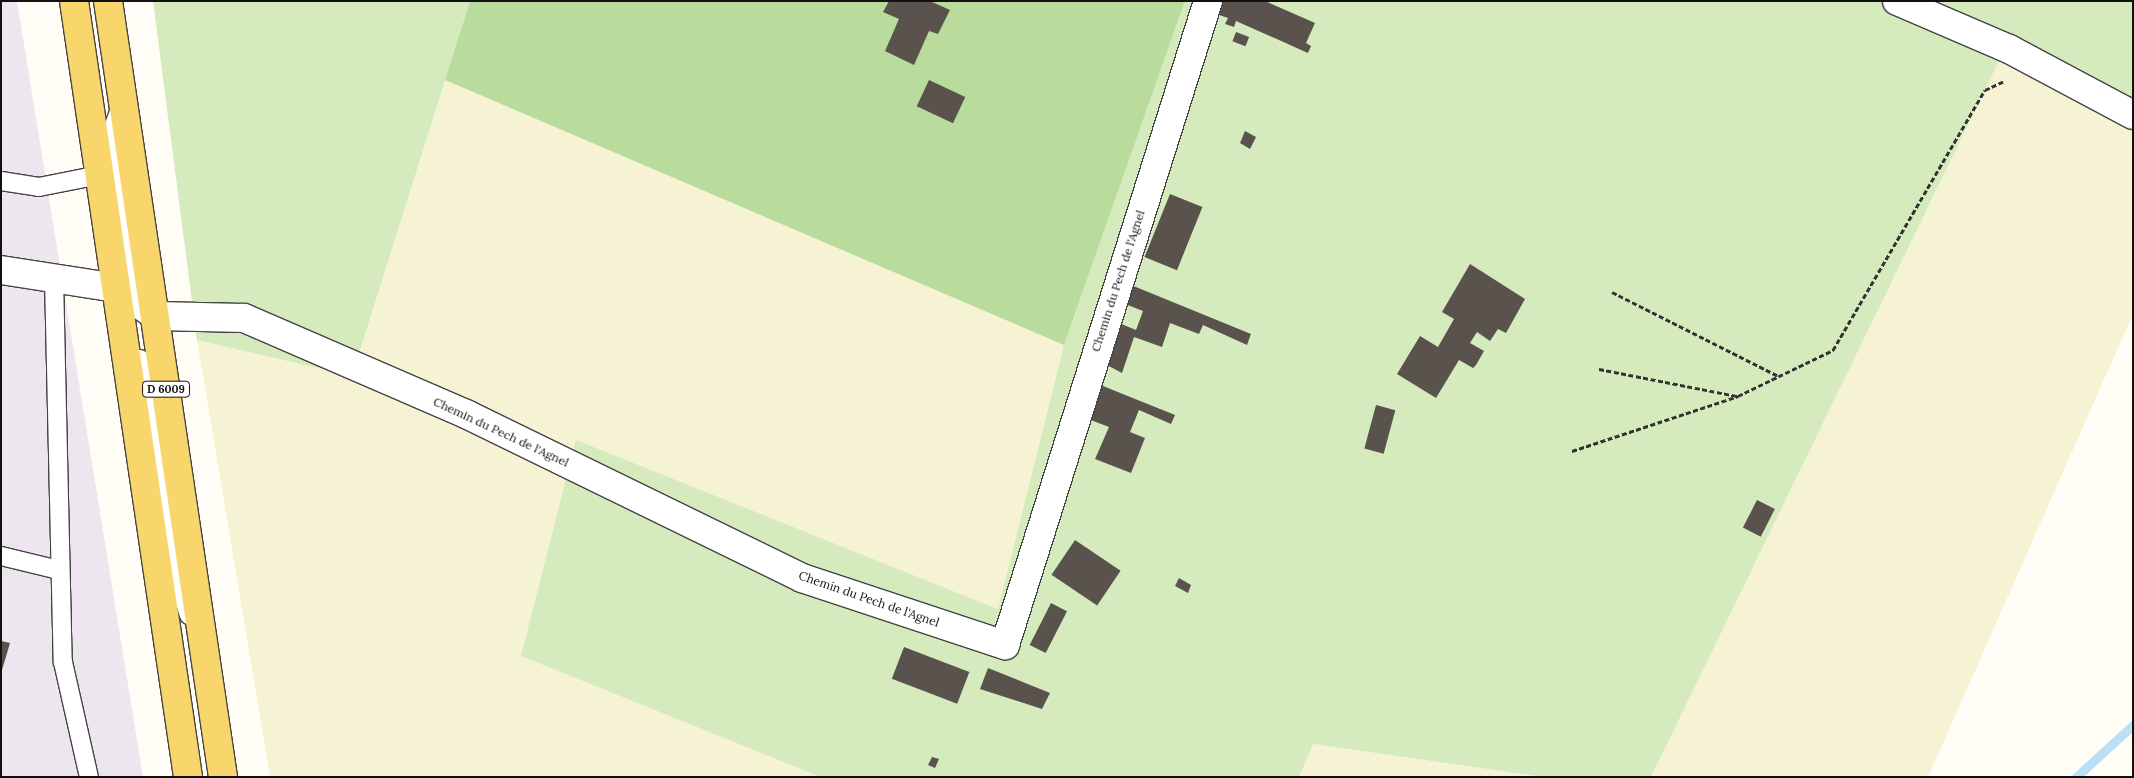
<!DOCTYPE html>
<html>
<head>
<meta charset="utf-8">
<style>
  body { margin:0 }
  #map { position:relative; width:2134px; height:778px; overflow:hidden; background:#fffdf5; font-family:Lora,serif }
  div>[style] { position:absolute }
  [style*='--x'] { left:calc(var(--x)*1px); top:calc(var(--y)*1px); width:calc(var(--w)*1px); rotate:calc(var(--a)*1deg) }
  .industrial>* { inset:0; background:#eee6ef }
  .farmland>* { inset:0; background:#f6f3d4 }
  .green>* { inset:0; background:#d5ebbd }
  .forest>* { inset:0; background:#b9dc9c }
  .stream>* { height:9px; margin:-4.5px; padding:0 4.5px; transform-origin:4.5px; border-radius:4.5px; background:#b9e0f7 }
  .building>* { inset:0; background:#5a524d; transform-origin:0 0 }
  .path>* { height:3px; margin-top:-1.5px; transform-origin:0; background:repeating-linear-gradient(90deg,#333 0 5px,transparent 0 7.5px) }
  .roads { filter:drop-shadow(1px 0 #444) drop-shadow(-1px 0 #444) drop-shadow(0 1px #444) drop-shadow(0 -1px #444) }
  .lane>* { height:18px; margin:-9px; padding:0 9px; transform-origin:9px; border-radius:9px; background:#fff }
  .street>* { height:28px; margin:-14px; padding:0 14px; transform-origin:14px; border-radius:14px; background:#fff }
  .primary>* { height:28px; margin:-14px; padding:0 14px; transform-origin:14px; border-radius:14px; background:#f9d66b }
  span { translate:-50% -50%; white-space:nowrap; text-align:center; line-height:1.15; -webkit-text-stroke:5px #fff; paint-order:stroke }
  .shield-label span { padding:1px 4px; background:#fff; border:1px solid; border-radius:4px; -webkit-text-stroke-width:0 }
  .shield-label { font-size:11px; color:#111; font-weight:700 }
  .street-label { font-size:12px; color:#111 }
  .frame { position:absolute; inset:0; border:2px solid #111; pointer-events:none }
</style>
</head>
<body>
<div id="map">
  <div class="industrial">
    <i style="clip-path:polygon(1px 1px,17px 1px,143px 777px,1px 777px)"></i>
  </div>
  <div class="farmland">
    <i style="clip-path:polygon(2001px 57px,2133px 109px,2133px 314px,1928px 777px,1651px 777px)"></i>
    <i style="clip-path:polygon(445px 80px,1064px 345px,998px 609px,576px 441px,802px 765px,821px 777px,270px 777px,197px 340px,352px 376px)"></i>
    <i style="clip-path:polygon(1312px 744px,1543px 777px,1299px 777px)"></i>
  </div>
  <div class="green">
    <i style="clip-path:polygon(153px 1px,470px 1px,352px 376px,197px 340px)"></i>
    <i style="clip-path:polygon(1185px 1px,2133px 1px,2133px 109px,2001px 57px,1651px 777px,1543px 777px,1313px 744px,1299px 777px,821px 777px,521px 656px,576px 440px,998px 609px,1064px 345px)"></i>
  </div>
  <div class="forest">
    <i style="clip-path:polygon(470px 1px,1185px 1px,1064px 345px,445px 80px)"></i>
  </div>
  <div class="stream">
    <i style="--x:2076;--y:777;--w:77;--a:-42.4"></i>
  </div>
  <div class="building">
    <i style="clip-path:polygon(889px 1px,930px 1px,950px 10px,938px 34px,929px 31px,914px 65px,885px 51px,899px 19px,883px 12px)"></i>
    <i style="clip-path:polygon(1221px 1px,1265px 1px,1315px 23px,1306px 43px,1311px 46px,1308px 53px,1236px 21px,1234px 27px,1225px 24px,1228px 18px,1216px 14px)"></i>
    <i style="left:1236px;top:32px;width:14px;height:10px;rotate:21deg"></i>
    <i style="left:929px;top:80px;width:40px;height:29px;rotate:25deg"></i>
    <i style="clip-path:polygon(1245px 131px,1256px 137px,1250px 149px,1240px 143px)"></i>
    <i style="left:1170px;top:194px;width:35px;height:68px;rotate:22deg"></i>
    <i style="clip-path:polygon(1470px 264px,1525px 299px,1506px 333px,1498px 329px,1490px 341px,1477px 332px,1470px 343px,1484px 351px,1476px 365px,1473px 368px,1459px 360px,1436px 398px,1397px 374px,1420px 336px,1438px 347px,1454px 319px,1442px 312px)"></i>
    <i style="clip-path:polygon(1131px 285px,1251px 334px,1247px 345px,1203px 325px,1199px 334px,1170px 323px,1162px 347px,1134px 337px,1122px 373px,1105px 364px,1119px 323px,1136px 330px,1143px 311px,1125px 304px)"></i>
    <i style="clip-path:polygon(1098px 384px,1175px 415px,1171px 424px,1139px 410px,1130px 432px,1145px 438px,1131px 473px,1095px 459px,1109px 427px,1088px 419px)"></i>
    <i style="left:1376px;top:405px;width:20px;height:45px;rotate:15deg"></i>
    <i style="left:1757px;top:500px;width:20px;height:31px;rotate:27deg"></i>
    <i style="left:1075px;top:540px;width:55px;height:42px;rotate:34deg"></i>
    <i style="clip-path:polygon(1179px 578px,1191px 585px,1188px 593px,1175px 586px)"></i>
    <i style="left:1051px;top:603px;width:18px;height:47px;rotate:27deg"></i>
    <i style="clip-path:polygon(1px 641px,10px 643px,2px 670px,1px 670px)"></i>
    <i style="left:904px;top:647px;width:70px;height:34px;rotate:21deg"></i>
    <i style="clip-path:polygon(988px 668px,1050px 693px,1042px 709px,980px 689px)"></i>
    <i style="clip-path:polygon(932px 757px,939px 759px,935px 768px,928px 765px)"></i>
  </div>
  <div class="path">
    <i style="--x:1612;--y:292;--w:186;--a:26.8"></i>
    <i style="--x:1599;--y:369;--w:141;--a:11.1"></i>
    <i style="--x:1572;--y:451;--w:175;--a:-18.3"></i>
    <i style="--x:1738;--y:396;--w:106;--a:-25.8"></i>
    <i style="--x:1833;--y:350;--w:301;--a:-59.7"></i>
    <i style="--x:1985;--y:90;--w:21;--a:-25"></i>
  </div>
  <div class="roads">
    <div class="lane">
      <i style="--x:121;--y:106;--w:33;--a:110"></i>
      <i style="--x:110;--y:137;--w:158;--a:82.4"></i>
      <i style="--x:1;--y:181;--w:38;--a:9"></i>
      <i style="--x:39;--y:187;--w:71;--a:-11.3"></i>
      <i style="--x:54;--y:278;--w:384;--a:88.7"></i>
      <i style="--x:63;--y:662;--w:118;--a:77.3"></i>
      <i style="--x:140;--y:359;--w:204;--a:81.3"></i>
      <i style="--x:171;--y:561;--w:57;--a:71.6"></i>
      <i style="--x:1;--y:556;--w:60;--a:13.6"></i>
    </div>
    <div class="street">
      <i style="--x:1897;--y:1;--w:122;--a:23.2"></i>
      <i style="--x:2009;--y:49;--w:140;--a:28"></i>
      <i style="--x:1;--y:270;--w:116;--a:8.9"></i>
      <i style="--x:116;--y:288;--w:49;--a:35"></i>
      <i style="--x:156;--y:316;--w:88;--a:1.3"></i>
      <i style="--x:244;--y:318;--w:242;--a:23.4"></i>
      <i style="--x:466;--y:414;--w:374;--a:26"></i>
      <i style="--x:802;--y:578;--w:214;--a:18.3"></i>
      <i style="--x:1005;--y:645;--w:675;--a:-72.5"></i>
    </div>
    <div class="primary">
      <i style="--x:74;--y:1;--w:784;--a:81.64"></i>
      <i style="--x:108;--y:1;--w:784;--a:81.57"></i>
    </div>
  </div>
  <div class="shield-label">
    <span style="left:166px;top:389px">D 6009</span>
  </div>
  <div class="street-label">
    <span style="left:1118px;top:281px;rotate:-72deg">Chemin du Pech de l'Agnel</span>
    <span style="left:501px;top:432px;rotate:25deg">Chemin du Pech de l'Agnel</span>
    <span style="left:869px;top:599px;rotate:19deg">Chemin du Pech de l'Agnel</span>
  </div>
  <div class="frame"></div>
</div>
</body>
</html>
